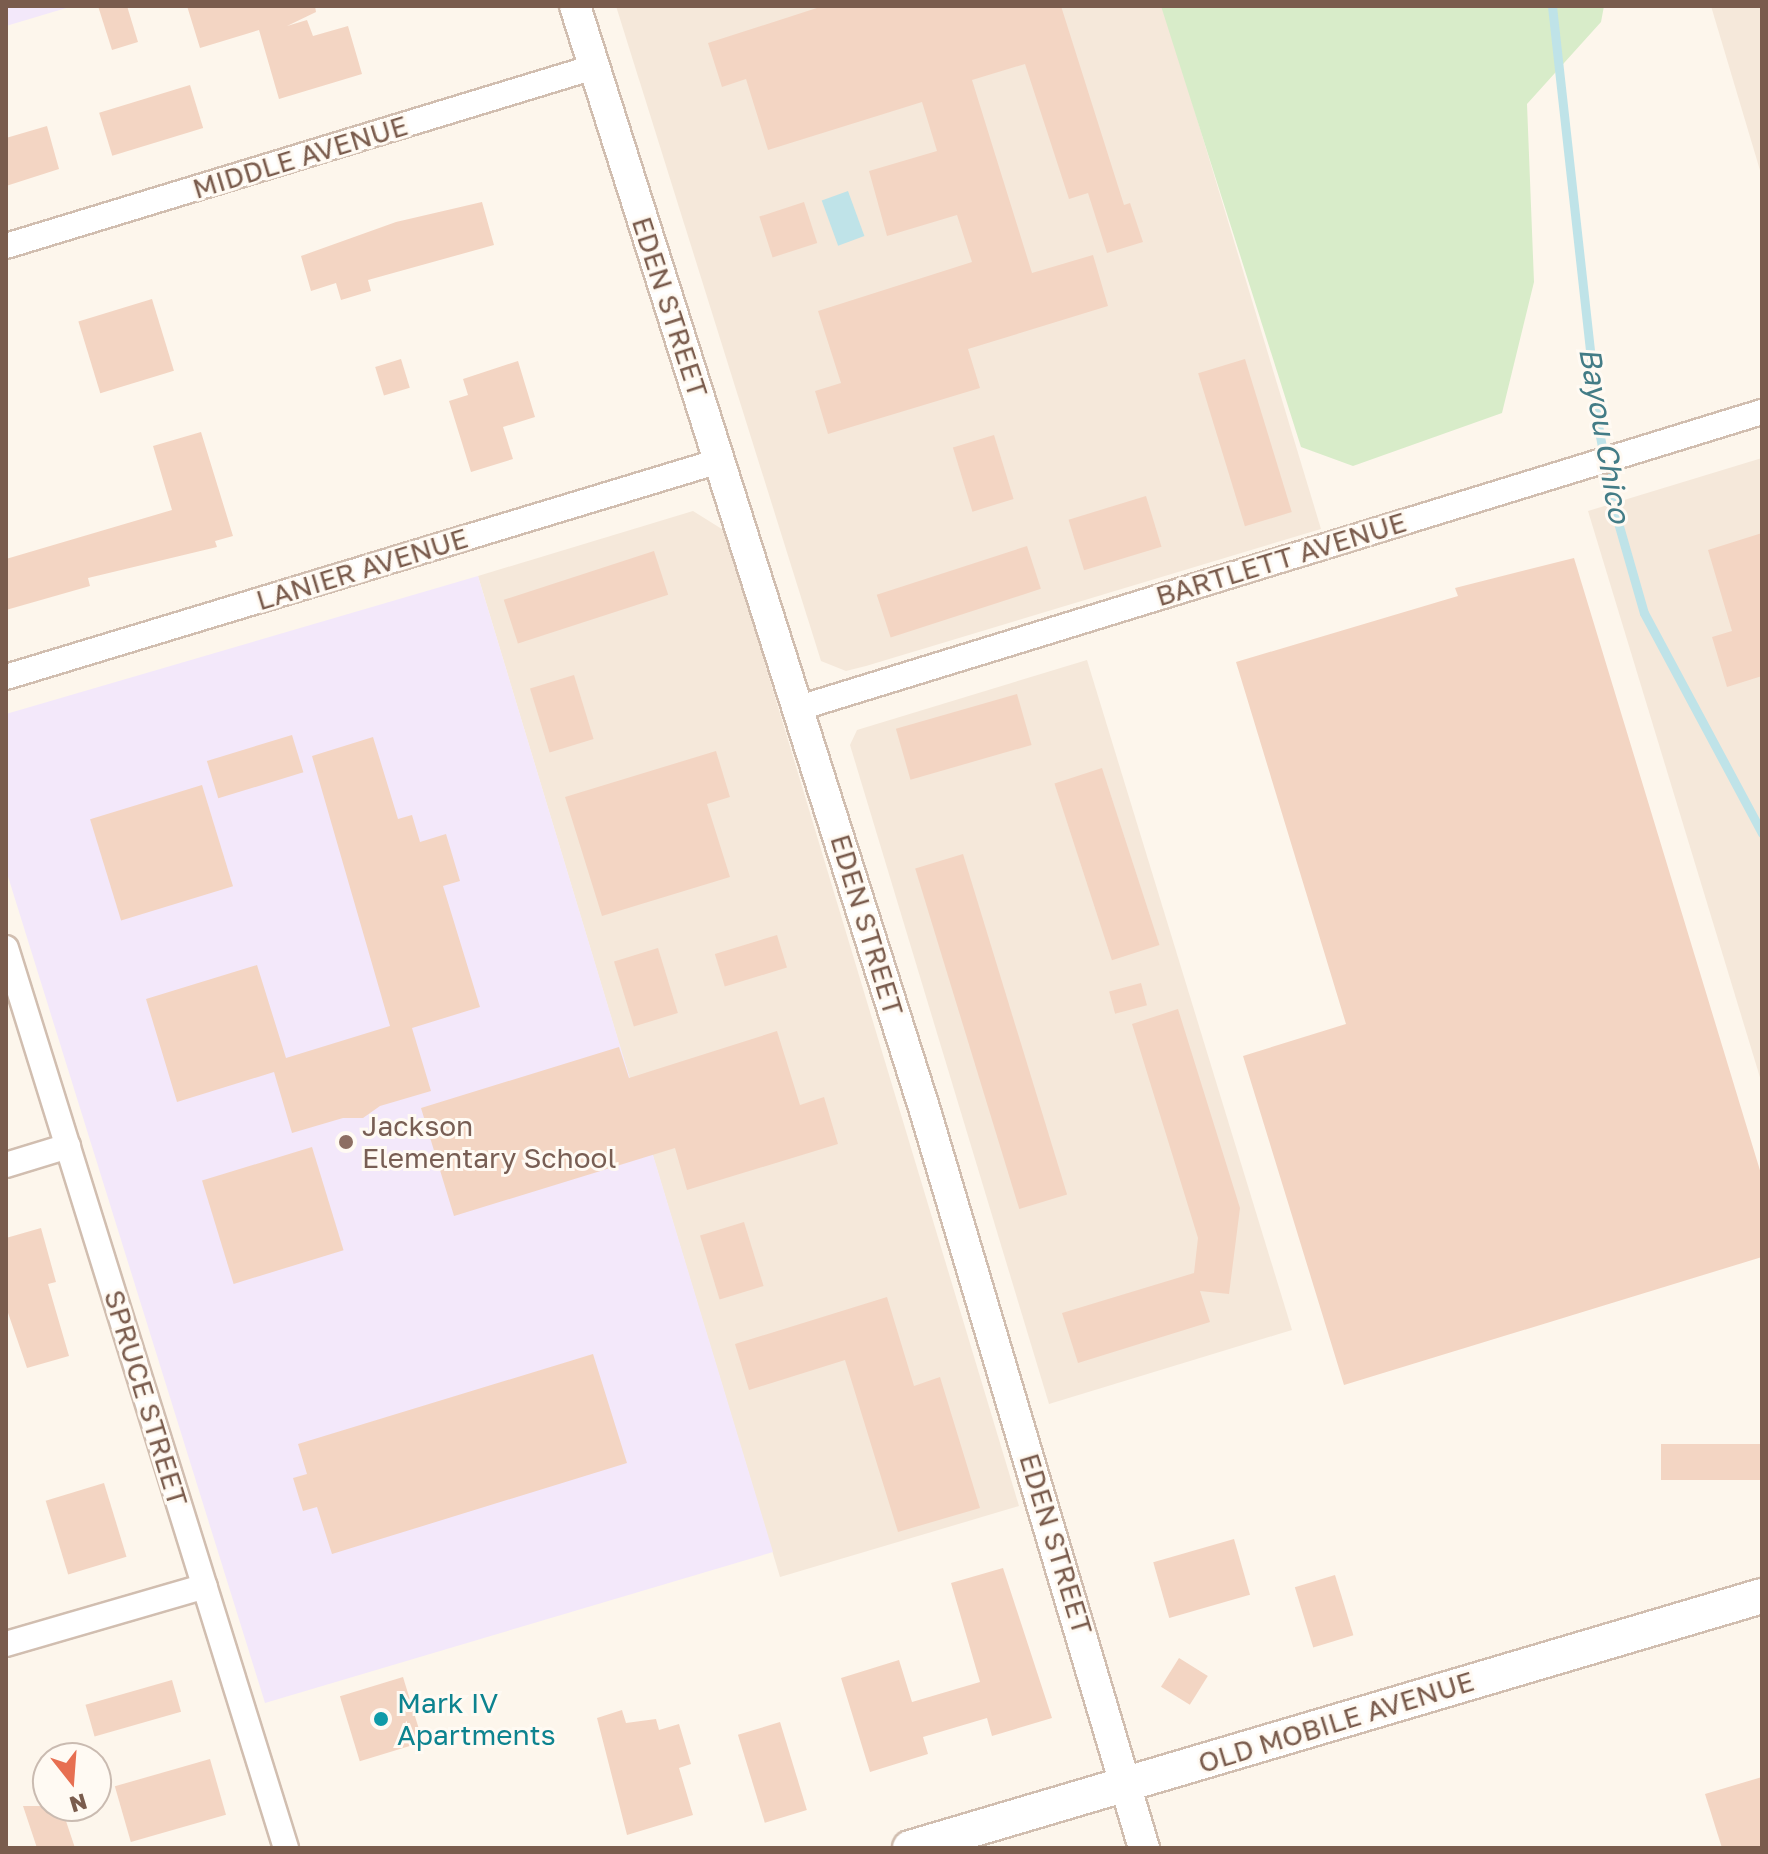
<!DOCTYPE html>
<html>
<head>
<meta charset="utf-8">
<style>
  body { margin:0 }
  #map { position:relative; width:1768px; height:1854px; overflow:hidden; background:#fdf6ec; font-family:"Golos Text",sans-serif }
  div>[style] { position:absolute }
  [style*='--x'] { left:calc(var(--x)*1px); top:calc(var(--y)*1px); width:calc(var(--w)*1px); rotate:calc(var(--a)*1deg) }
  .residential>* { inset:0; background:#f5e8da }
  .education>* { inset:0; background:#f3e8fa }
  .green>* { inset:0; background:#d8ecc9 }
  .water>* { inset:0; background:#bfe3e8; transform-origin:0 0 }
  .stream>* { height:9px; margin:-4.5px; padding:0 4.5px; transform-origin:4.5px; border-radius:4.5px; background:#bfe3e8 }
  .building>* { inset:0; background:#f3d5c3; transform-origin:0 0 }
  .roads { filter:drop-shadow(2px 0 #d1beb0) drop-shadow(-2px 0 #d1beb0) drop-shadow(0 2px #d1beb0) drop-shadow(0 -2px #d1beb0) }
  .minor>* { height:24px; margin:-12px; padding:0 12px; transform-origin:12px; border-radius:12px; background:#fff }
  .tertiary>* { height:30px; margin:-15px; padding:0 15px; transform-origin:15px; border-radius:15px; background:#fff }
  .secondary>* { height:34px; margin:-17px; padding:0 17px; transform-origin:17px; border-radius:17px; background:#fff }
  .dots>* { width:22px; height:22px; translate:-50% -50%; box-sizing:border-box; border:4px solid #fffaf3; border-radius:50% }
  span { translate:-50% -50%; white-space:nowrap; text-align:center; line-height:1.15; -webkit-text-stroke:6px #fffaf3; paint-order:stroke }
  .street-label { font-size:28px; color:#7a5c4d }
  .education-label { font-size:28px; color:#785e54 }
  .left { translate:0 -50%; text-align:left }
  .culture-label { font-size:28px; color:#0d838f }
  .water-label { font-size:30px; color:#437c86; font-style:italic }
  .frame { position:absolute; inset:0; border:8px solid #7a5c4d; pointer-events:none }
  .north { position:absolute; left:32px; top:1742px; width:80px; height:80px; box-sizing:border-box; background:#fffaf3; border:2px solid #cabbb1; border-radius:50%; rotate:163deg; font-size:22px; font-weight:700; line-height:32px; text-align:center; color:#7a5c4d }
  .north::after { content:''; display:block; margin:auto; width:28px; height:36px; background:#e76f51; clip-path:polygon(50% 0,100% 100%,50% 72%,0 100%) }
</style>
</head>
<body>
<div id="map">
  <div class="residential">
    <i style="clip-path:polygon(616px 6px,1163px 6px,1321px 529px,866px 666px,846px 671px,821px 661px)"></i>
    <i style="clip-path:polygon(1711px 6px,1762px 6px,1762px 177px)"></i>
    <i style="clip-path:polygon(1762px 458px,1762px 1084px,1588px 511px)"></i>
    <i style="clip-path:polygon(693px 511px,725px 531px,1019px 1506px,780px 1577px,478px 576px)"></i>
    <i style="clip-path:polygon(1087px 660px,1292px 1330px,1049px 1404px,850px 745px,857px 730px)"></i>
  </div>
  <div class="education">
    <i style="clip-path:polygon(6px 6px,73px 6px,6px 26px)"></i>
    <i style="clip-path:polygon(478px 576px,773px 1552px,265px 1703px,6px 870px,6px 714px)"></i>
  </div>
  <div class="green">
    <i style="clip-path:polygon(1161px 6px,1604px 6px,1601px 22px,1527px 104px,1534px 282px,1502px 413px,1353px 466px,1301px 447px)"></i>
  </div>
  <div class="water">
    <i style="left:848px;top:191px;width:48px;height:28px;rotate:70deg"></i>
  </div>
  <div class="stream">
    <i style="--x:1552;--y:6;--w:428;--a:83.7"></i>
    <i style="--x:1599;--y:431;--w:75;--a:79.3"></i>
    <i style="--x:1613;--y:505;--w:112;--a:74"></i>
    <i style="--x:1644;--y:613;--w:250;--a:61.8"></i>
  </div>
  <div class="building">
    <i style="clip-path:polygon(98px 6px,127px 6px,138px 42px,112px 50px)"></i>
    <i style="clip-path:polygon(187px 6px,315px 6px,316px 12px,287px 26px,307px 20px,313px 36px,348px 26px,362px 74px,279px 99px,259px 30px,200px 48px)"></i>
    <i style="clip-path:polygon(823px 6px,1061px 6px,1124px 205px,1130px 203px,1143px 242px,1107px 253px,1088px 193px,1069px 199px,1025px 64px,972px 80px,1032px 273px,1093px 255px,1108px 306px,968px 349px,980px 388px,828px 434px,815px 391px,841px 383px,818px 311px,972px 262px,957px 215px,887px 236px,869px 171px,937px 151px,922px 102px,768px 150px,746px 79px,722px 87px,708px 43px)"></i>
    <i style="left:190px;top:85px;width:45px;height:95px;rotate:73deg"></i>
    <i style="clip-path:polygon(47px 126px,59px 169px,6px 186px,6px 138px)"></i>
    <i style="clip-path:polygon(482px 202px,494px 245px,368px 280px,371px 291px,341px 300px,336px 283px,311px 291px,301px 256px,396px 222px)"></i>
    <i style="left:804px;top:202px;width:43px;height:47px;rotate:72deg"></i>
    <i style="left:152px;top:299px;width:75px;height:77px;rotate:73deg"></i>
    <i style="left:401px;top:359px;width:30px;height:27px;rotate:73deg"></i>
    <i style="left:1245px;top:359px;width:160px;height:49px;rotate:73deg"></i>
    <i style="clip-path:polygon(518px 361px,535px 417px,503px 427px,513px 459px,471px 472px,449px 401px,468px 395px,463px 379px)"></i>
    <i style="clip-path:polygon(201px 432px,233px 536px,215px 541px,217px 547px,88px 578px,90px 586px,6px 610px,6px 559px,172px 510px,153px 446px)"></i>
    <i style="left:994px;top:435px;width:67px;height:43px;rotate:73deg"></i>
    <i style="left:1146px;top:496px;width:53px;height:81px;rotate:73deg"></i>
    <i style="clip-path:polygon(1762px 533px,1762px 676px,1727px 687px,1712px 637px,1732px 631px,1708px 550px)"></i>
    <i style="left:1027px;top:546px;width:45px;height:158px;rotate:72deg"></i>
    <i style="left:654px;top:551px;width:46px;height:158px;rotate:72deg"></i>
    <i style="clip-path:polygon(1574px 558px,1762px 1177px,1762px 1257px,1344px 1385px,1243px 1056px,1346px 1024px,1236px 662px,1458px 596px,1455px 588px)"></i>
    <i style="left:574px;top:675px;width:67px;height:46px;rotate:73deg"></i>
    <i style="left:1017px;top:694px;width:53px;height:126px;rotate:74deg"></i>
    <i style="left:292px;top:735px;width:39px;height:89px;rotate:73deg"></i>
    <i style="clip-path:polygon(373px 737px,398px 819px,412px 815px,420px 842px,446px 834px,460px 881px,443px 886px,480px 1007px,412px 1028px,431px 1091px,380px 1106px,363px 1118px,343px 1118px,292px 1133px,274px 1072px,177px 1102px,146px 999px,257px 965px,286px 1058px,390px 1026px,312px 756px)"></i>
    <i style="clip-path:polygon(716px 751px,730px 797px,707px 804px,730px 877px,602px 916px,565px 797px)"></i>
    <i style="left:1102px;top:768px;width:186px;height:50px;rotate:72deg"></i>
    <i style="left:202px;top:785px;width:106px;height:117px;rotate:73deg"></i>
    <i style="left:963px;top:854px;width:356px;height:50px;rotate:73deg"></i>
    <i style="left:777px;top:935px;width:34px;height:65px;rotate:73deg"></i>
    <i style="left:658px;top:948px;width:68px;height:46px;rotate:73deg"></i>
    <i style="left:1141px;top:983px;width:23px;height:33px;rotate:75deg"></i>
    <i style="clip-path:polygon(1178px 1009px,1240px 1208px,1229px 1294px,1200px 1291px,1210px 1322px,1078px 1363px,1062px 1313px,1194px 1273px,1198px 1238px,1132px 1024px)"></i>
    <i style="clip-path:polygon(777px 1031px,800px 1105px,824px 1097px,838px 1144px,687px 1190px,675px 1148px,454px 1216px,421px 1108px,619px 1047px,629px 1078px)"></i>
    <i style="left:312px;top:1147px;width:108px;height:115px;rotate:73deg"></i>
    <i style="left:744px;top:1222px;width:67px;height:46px;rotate:73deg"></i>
    <i style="clip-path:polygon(41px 1228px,56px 1282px,48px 1284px,69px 1356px,27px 1368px,6px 1307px,6px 1238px)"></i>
    <i style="clip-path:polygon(887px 1297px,914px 1386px,940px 1377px,980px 1508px,898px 1532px,845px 1360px,749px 1390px,735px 1344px)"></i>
    <i style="clip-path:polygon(593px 1354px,627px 1463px,332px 1554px,317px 1507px,303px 1511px,293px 1478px,307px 1474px,298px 1444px)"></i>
    <i style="left:1762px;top:1444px;width:36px;height:101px;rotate:90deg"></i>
    <i style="left:104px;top:1483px;width:77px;height:61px;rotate:73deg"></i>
    <i style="left:1234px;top:1539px;width:58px;height:84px;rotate:74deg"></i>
    <i style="clip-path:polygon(1003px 1568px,1052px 1718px,992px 1736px,987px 1718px,923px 1737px,928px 1754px,870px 1772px,841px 1678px,899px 1660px,912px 1702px,980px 1682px,951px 1583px)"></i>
    <i style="left:1335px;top:1575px;width:63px;height:42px;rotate:73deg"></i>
    <i style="left:1179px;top:1658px;width:34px;height:34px;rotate:32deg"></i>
    <i style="left:403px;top:1677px;width:68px;height:66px;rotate:73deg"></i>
    <i style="left:172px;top:1680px;width:33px;height:90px;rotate:74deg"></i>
    <i style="clip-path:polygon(622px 1710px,626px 1723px,656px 1719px,659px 1730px,679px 1724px,691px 1764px,679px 1768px,693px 1815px,627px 1835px,597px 1718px)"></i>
    <i style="left:780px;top:1722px;width:92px;height:44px;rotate:73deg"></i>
    <i style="left:210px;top:1759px;width:58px;height:99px;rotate:74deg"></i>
    <i style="clip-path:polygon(1762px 1777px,1762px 1848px,1722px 1848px,1705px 1794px)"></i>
    <i style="clip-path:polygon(23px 1806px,61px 1806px,75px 1848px,37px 1848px)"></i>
  </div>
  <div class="roads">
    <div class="minor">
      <i style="--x:6;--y:246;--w:615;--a:-16.93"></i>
      <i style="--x:6;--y:677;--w:745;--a:-16.85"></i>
      <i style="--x:799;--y:708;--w:1007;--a:-17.09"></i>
      <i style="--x:6;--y:948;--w:943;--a:72.72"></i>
      <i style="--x:6;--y:1165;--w:65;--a:-17"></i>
      <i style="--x:6;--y:1644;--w:207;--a:-16.2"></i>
    </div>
    <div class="tertiary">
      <i style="--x:575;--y:6;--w:1162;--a:72.42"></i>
      <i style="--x:926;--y:1114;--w:766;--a:73.46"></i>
    </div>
    <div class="secondary">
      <i style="--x:910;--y:1848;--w:888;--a:-16.48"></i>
    </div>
  </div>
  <div class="dots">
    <i style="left:346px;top:1142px;background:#8d6e63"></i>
    <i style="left:381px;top:1719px;background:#0f9aa8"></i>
  </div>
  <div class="street-label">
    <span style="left:300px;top:157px;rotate:-17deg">MIDDLE AVENUE</span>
    <span style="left:670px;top:307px;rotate:72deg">EDEN STREET</span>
    <span style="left:1281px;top:559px;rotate:-17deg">BARTLETT AVENUE</span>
    <span style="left:362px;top:569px;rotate:-17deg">LANIER AVENUE</span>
    <span style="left:867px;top:925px;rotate:73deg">EDEN STREET</span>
    <span style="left:146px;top:1398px;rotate:73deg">SPRUCE STREET</span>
    <span style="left:1056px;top:1544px;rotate:73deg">EDEN STREET</span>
    <span style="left:1336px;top:1722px;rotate:-17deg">OLD MOBILE AVENUE</span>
  </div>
  <div class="education-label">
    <span class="left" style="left:362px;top:1142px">Jackson<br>Elementary School</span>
  </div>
  <div class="culture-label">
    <span class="left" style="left:397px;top:1719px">Mark IV<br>Apartments</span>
  </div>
  <div class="water-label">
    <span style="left:1605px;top:435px;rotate:80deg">Bayou Chico</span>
  </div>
  <div class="frame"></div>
  <div class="north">N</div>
</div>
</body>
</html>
